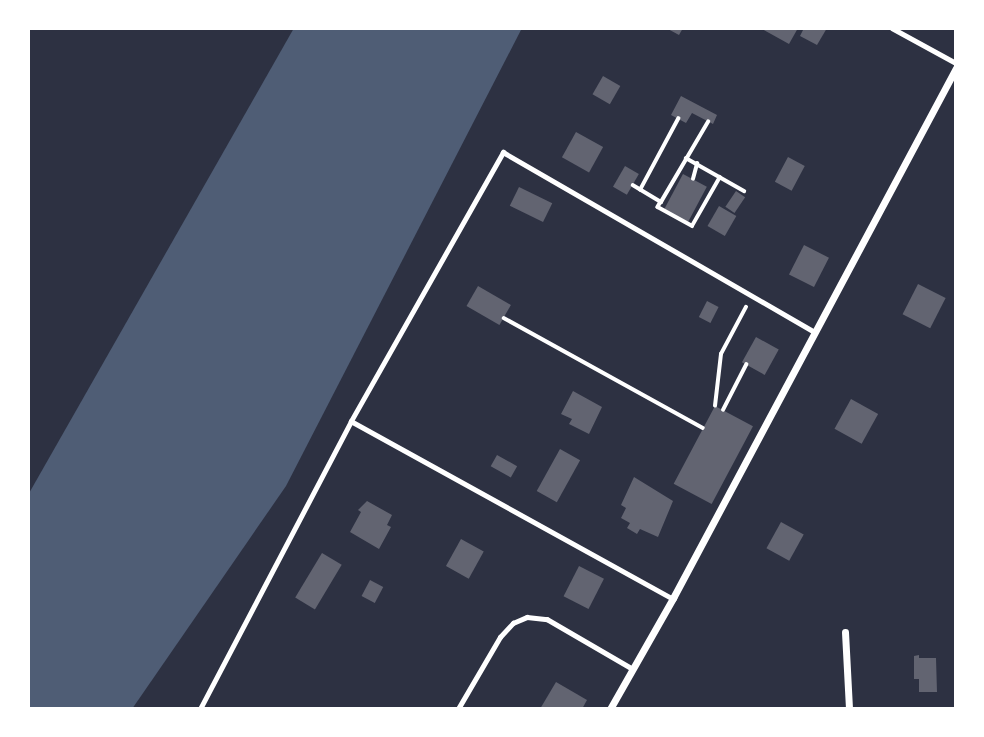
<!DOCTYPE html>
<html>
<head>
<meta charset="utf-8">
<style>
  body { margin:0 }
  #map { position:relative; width:984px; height:737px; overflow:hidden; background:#2d3142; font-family:Arial,sans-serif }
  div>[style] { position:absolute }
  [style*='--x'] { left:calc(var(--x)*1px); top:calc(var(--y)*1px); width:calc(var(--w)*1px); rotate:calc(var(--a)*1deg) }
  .water>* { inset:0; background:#4f5d75 }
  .building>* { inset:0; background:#626471; transform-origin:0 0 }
  .path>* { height:3.5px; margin:-1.75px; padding:0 1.75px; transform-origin:1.75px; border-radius:1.75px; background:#fff }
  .service>* { height:4.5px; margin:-2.25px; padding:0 2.25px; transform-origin:2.25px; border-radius:2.25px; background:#fff }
  .minor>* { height:7px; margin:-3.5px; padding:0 3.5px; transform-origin:3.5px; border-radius:3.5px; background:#fff }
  span { translate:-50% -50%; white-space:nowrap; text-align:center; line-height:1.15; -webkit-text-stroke:5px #fff; paint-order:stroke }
  .frame { position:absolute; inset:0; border:30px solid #fff; pointer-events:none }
</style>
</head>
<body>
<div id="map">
  <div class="water">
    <i style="clip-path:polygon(294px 28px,522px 28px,286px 486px,132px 709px,28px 709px,28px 495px)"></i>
  </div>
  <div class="building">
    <i style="clip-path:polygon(666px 28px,683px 28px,679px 35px)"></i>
    <i style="clip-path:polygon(760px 28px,798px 28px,789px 44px)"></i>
    <i style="clip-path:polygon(804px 28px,827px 28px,817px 45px,800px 36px)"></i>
    <i style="left:603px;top:76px;width:20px;height:21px;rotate:30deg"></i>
    <i style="clip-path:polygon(681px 96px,717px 115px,713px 124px,692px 113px,686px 123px,671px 115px)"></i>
    <i style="left:576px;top:132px;width:31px;height:29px;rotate:29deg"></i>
    <i style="left:788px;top:157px;width:19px;height:28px;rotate:28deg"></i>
    <i style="left:625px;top:166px;width:16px;height:24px;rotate:30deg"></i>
    <i style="left:683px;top:174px;width:27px;height:40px;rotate:28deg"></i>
    <i style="left:519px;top:187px;width:37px;height:21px;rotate:26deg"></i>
    <i style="left:736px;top:191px;width:11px;height:19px;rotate:34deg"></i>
    <i style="left:719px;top:206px;width:20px;height:23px;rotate:30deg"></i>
    <i style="left:804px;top:245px;width:28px;height:33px;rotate:27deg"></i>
    <i style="left:918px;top:284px;width:31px;height:34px;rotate:27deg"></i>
    <i style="left:478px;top:286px;width:38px;height:23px;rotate:30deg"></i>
    <i style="left:707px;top:301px;width:13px;height:18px;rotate:27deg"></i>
    <i style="left:756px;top:337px;width:26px;height:29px;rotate:29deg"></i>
    <i style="clip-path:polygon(573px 391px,602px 407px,589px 434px,569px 424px,572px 419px,561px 414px)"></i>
    <i style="left:851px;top:399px;width:31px;height:34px;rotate:29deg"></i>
    <i style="left:715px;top:406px;width:43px;height:88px;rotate:28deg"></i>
    <i style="left:560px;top:449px;width:23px;height:48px;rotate:29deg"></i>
    <i style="left:497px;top:455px;width:23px;height:13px;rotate:29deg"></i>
    <i style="clip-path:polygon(634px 477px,673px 501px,658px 537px,640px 529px,637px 534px,627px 528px,630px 523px,621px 518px,626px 508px,621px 505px)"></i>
    <i style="clip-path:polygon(367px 501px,392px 515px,387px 525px,391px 527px,379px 549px,350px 532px,361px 512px,358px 510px)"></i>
    <i style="left:781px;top:522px;width:26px;height:30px;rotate:29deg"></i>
    <i style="left:461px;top:539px;width:26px;height:31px;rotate:29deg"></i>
    <i style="left:322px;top:553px;width:23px;height:52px;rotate:31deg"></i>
    <i style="left:579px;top:566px;width:28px;height:34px;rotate:27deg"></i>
    <i style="left:370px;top:580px;width:15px;height:18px;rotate:28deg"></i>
    <i style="clip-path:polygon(919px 655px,919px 658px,936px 658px,937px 692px,919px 692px,919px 679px,914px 679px,914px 656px)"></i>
    <i style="clip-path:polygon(556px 682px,587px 700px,582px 709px,540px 709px)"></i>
  </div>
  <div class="path">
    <i style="--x:686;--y:158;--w:67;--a:29.6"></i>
    <i style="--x:693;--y:179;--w:16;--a:-75"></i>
    <i style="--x:633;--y:185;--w:33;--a:31"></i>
    <i style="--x:661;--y:202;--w:93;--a:-59.6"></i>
    <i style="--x:640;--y:190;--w:81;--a:-61.8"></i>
    <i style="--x:661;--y:202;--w:6;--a:121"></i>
    <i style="--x:658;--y:207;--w:39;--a:29"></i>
    <i style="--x:692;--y:226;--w:56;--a:-60.3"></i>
    <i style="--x:504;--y:318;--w:227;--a:28.9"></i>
    <i style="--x:715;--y:406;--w:52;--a:-83.4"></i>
    <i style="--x:721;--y:354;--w:53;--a:-62"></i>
    <i style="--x:723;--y:410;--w:51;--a:-62.9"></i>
  </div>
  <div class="service">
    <i style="--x:892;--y:28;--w:73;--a:28.7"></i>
    <i style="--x:351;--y:421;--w:367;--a:28.9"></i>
    <i style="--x:200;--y:709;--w:325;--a:-62.3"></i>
    <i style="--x:351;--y:421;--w:309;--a:-60.5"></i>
    <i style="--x:503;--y:152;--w:360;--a:30"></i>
    <i style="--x:458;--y:709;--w:83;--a:-59.7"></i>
    <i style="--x:500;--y:637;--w:19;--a:-47"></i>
    <i style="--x:513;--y:623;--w:15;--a:-23"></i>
    <i style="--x:527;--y:617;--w:20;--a:6"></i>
    <i style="--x:547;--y:619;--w:99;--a:30.2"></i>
  </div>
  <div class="minor">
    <i style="--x:845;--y:632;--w:77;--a:87"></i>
    <i style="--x:610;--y:709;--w:128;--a:-60.4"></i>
    <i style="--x:673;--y:598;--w:601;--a:-61.9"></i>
  </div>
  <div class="frame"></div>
</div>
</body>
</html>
